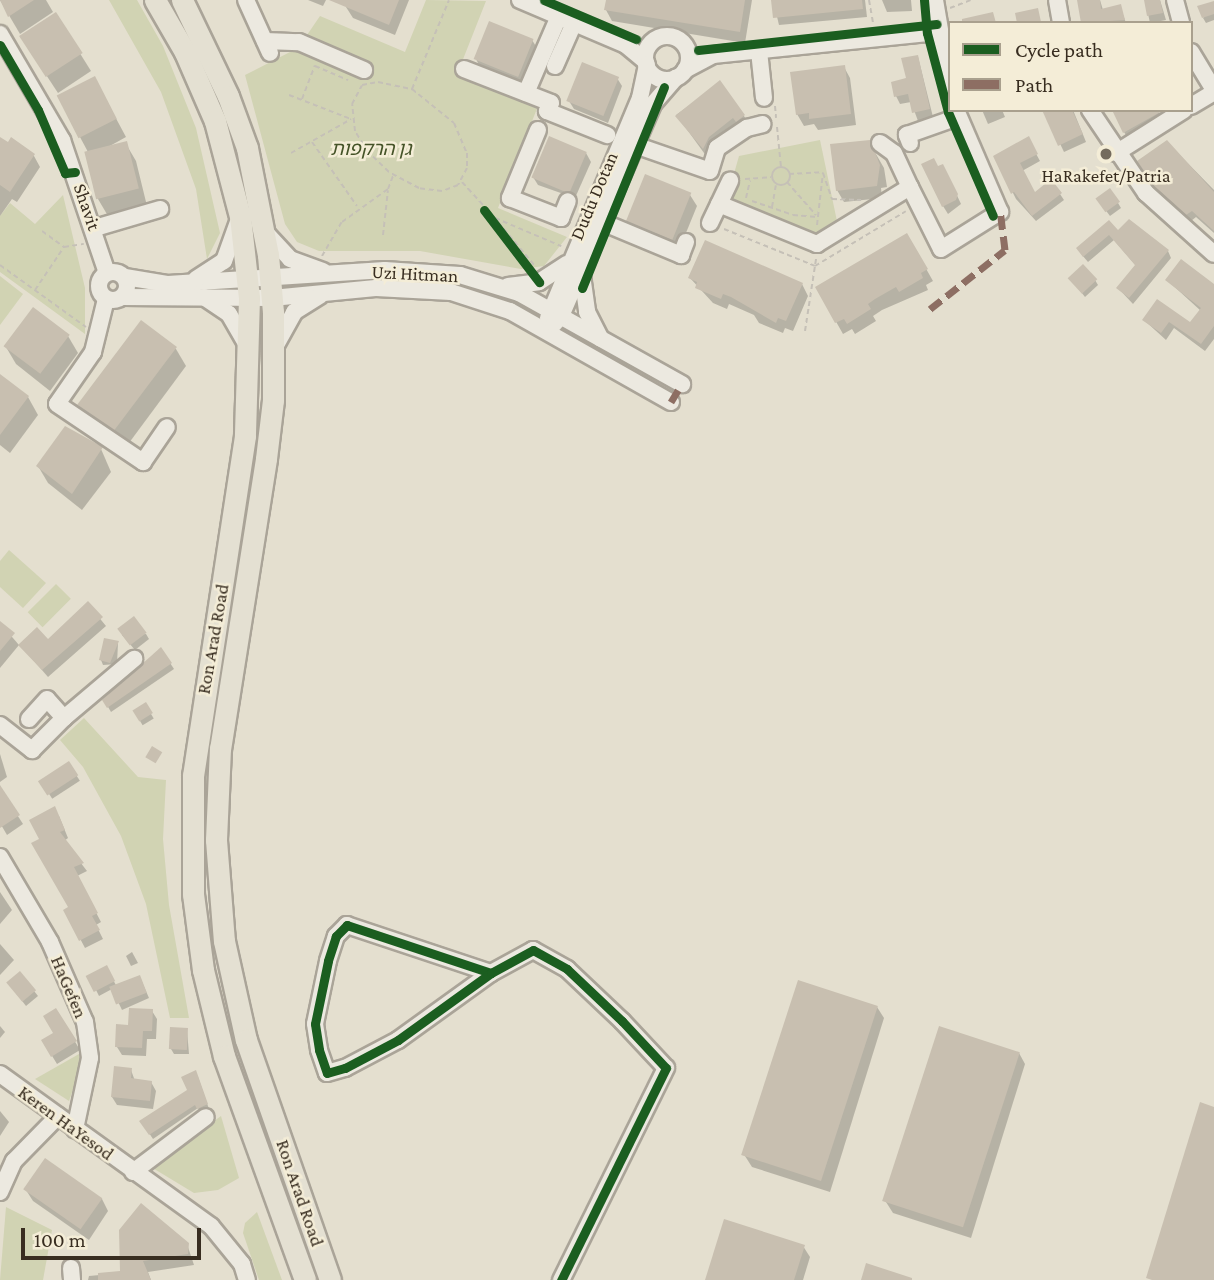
<!DOCTYPE html>
<html>
<head>
<meta charset="utf-8">
<style>
  body { margin:0 }
  #map { position:relative; width:1214px; height:1280px; overflow:hidden; background:#e4dfcf; font-family:"Crimson Pro","Noto Sans Hebrew",serif }
  div>[style] { position:absolute }
  [style*='--x'] { left:calc(var(--x)*1px); top:calc(var(--y)*1px); width:calc(var(--w)*1px); rotate:calc(var(--a)*1deg) }
  .green>* { inset:0; background:#d1d3b3; transform-origin:0 0 }
  .shadow>* { inset:0; background:#0003; transform-origin:0 0 }
  .building>* { inset:0; background:#c8bfb0; transform-origin:0 0 }
  .path>* { height:2px; margin-top:-1px; transform-origin:0; background:repeating-linear-gradient(90deg,#c5c0b7 0 5px,transparent 0 8.5px) }
  .path>.ring { margin:-1px; padding:0; box-sizing:content-box; background:none; border:2px solid #c5c0b7; border-radius:50% }
  .roads { filter:drop-shadow(2px 0 #aaa498) drop-shadow(-2px 0 #aaa498) drop-shadow(0 2px #aaa498) drop-shadow(0 -2px #aaa498) }
  .minor>* { height:16px; margin:-8px; padding:0 8px; transform-origin:8px; border-radius:8px; background:#ece9e0 }
  .minor>.ring { margin:-8px; padding:0; box-sizing:content-box; background:none; border:16px solid #ece9e0; border-radius:50% }
  .major>* { height:21px; margin:-10.5px; padding:0 10.5px; transform-origin:10.5px; border-radius:10.5px; background:#e4e0d2 }
  .quiet>* { height:7px; margin-top:-3.5px; transform-origin:0; background:repeating-linear-gradient(90deg,#8d6e63 0 14px,transparent 0 21px) }
  .cycleway>* { height:9px; margin:-4.5px; padding:0 4.5px; transform-origin:4.5px; border-radius:4.5px; background:#1b5e20 }
  .dots>* { width:19px; height:19px; translate:-50% -50%; box-sizing:border-box; border:4px solid #f4edd7; border-radius:50% }
  span { translate:-50% -50%; white-space:nowrap; text-align:center; line-height:1.15; -webkit-text-stroke:5px #f4edd7; paint-order:stroke }
  .park-label { font-size:19px; color:#455328; font-style:italic }
  .poi-label { font-size:19px; color:#382d20 }
  .street-label { font-size:19px; color:#382d20 }
  .legend { position:absolute; left:948px; top:21px; width:245px; height:91px; box-sizing:border-box; background:#f4edd7; border:2px solid #a9a08e; margin:0; padding:9px 12px; list-style:none; font-size:21px; color:#382d20 }
  .legend li { display:flex; align-items:center; gap:14px; height:35px }
  .legend b { width:35px; border:2px solid #a9a08e }
  .scale { position:absolute; left:21px; top:1228px; width:180px; height:32px; box-sizing:border-box; border:4px solid #382d20; border-top:0; padding-left:9px; font-size:21px; line-height:24px; white-space:nowrap; color:#382d20; -webkit-text-stroke:5px #f4edd7; paint-order:stroke }
</style>
</head>
<body>
<div id="map">
  <div class="green">
    <i style="clip-path:polygon(109px 0,137px 0,163px 46px,196px 128px,220px 233px,207px 259px,196px 189px,161px 92px)"></i>
    <i style="clip-path:polygon(426px 0,486px 1px,458px 72px,538px 106px,498px 208px,567px 237px,544px 266px,521px 269px,420px 251px,319px 251px,297px 242px,285px 224px,245px 75px,290px 52px,281px 34px,307px 35px,320px 16px,405px 52px)"></i>
    <i style="clip-path:polygon(820px 140px,838px 226px,815px 241px,726px 202px,739px 156px)"></i>
    <i style="clip-path:polygon(63px 195px,85px 288px,85px 334px,0 272px,0 216px,10px 203px,35px 224px)"></i>
    <i style="clip-path:polygon(0 276px,23px 294px,0 325px)"></i>
    <i style="clip-path:polygon(9px 550px,46px 583px,23px 608px,0 587px,0 561px)"></i>
    <i style="left:56px;top:584px;width:21px;height:40px;rotate:45deg"></i>
    <i style="clip-path:polygon(84px 718px,138px 777px,166px 780px,163px 839px,169px 905px,189px 1018px,170px 1018px,146px 904px,121px 836px,83px 767px,60px 740px)"></i>
    <i style="clip-path:polygon(79px 1054px,81px 1067px,69px 1101px,35px 1079px)"></i>
    <i style="clip-path:polygon(221px 1116px,239px 1178px,218px 1190px,194px 1193px,151px 1167px)"></i>
    <i style="clip-path:polygon(6px 1207px,52px 1230px,43px 1280px,0 1280px)"></i>
    <i style="clip-path:polygon(257px 1212px,282px 1280px,259px 1280px,243px 1233px,245px 1223px)"></i>
  </div>
  <div class="shadow">
    <i style="clip-path:polygon(0 0,46px 0,53px 12px,20px 34px)"></i>
    <i style="clip-path:polygon(308px 0,326px 0,323px 6px)"></i>
    <i style="clip-path:polygon(349px 0,409px 0,395px 35px,353px 18px,346px 7px)"></i>
    <i style="clip-path:polygon(607px 0,752px 0,745px 43px,612px 21px,606px 10px)"></i>
    <i style="clip-path:polygon(773px 0,865px 0,867px 17px,779px 25px)"></i>
    <i style="clip-path:polygon(882px 0,911px 0,912px 11px,887px 12px)"></i>
    <i style="clip-path:polygon(1100px 0,1103px 10px,1120px 6px,1126px 23px,1085px 23px,1079px 1px)"></i>
    <i style="clip-path:polygon(1145px 0,1160px 0,1166px 20px,1150px 23px)"></i>
    <i style="clip-path:polygon(1214px 5px,1214px 20px,1206px 23px,1203px 18px)"></i>
    <i style="clip-path:polygon(56px 15px,91px 71px,58px 93px,33px 55px)"></i>
    <i style="clip-path:polygon(532px 40px,539px 51px,524px 88px,482px 71px,476px 59px)"></i>
    <i style="clip-path:polygon(918px 57px,933px 117px,918px 121px,911px 102px,900px 104px,896px 96px)"></i>
    <i style="clip-path:polygon(844px 67px,850px 78px,856px 125px,818px 130px,814px 124px,804px 126px,797px 114px)"></i>
    <i style="clip-path:polygon(617px 78px,622px 86px,608px 123px,574px 109px,569px 101px)"></i>
    <i style="left:720px;top:83px;width:49px;height:54px;rotate:54deg"></i>
    <i style="clip-path:polygon(104px 96px,126px 137px,108px 147px,126px 144px,136px 161px,147px 206px,108px 216px,98px 199px,88px 152px,59px 98px)"></i>
    <i style="clip-path:polygon(982px 110px,1002px 110px,1005px 117px,988px 124px)"></i>
    <i style="clip-path:polygon(1044px 110px,1073px 110px,1086px 142px,1064px 152px)"></i>
    <i style="clip-path:polygon(1158px 110px,1163px 121px,1129px 140px,1124px 132px)"></i>
    <i style="clip-path:polygon(0 139px,34px 156px,40px 167px,17px 202px,12px 199px,0 216px)"></i>
    <i style="clip-path:polygon(1028px 139px,1040px 161px,1022px 171px,1035px 194px,1060px 194px,1064px 200px,1036px 221px,1016px 199px,995px 157px)"></i>
    <i style="clip-path:polygon(869px 142px,884px 168px,887px 187px,881px 188px,882px 198px,844px 202px,837px 190px)"></i>
    <i style="clip-path:polygon(1167px 142px,1214px 190px,1214px 233px,1196px 217px,1191px 221px,1160px 193px,1143px 168px)"></i>
    <i style="clip-path:polygon(586px 153px,591px 162px,575px 198px,538px 185px,533px 177px)"></i>
    <i style="clip-path:polygon(947px 174px,961px 204px,948px 214px,943px 206px)"></i>
    <i style="clip-path:polygon(690px 195px,697px 206px,679px 250px,635px 232px,628px 221px)"></i>
    <i style="clip-path:polygon(1118px 203px,1121px 208px,1110px 216px,1101px 204px)"></i>
    <i style="clip-path:polygon(1109px 222px,1118px 233px,1168px 251px,1171px 258px,1133px 304px,1118px 288px,1137px 267px,1114px 240px,1088px 262px,1082px 255px)"></i>
    <i style="clip-path:polygon(907px 235px,933px 281px,926px 285px,928px 290px,882px 310px,873px 316px,876px 321px,855px 334px,852px 329px,843px 334px,817px 288px)"></i>
    <i style="clip-path:polygon(690px 278px,802px 284px,808px 296px,793px 331px,785px 328px,783px 333px,759px 323px,754px 315px,729px 304px,727px 309px,713px 303px)"></i>
    <i style="clip-path:polygon(1070px 278px,1095px 280px,1098px 285px,1085px 297px)"></i>
    <i style="clip-path:polygon(1167px 280px,1214px 288px,1214px 339px,1205px 351px,1174px 328px,1166px 340px,1144px 320px,1157px 301px,1191px 325px,1201px 311px)"></i>
    <i style="clip-path:polygon(141px 322px,176px 349px,186px 366px,126px 447px,89px 422px,79px 405px)"></i>
    <i style="clip-path:polygon(68px 336px,78px 353px,50px 391px,16px 364px,6px 347px)"></i>
    <i style="clip-path:polygon(0 376px,28px 397px,38px 415px,10px 453px,0 445px)"></i>
    <i style="clip-path:polygon(101px 449px,111px 472px,82px 510px,48px 483px,38px 466px)"></i>
    <i style="clip-path:polygon(88px 604px,106px 626px,48px 677px,20px 645px,48px 642px)"></i>
    <i style="clip-path:polygon(0 623px,19px 645px,0 668px)"></i>
    <i style="clip-path:polygon(146px 634px,149px 639px,135px 650px,122px 635px)"></i>
    <i style="clip-path:polygon(118px 643px,117px 664px,103px 665px,101px 660px)"></i>
    <i style="clip-path:polygon(161px 649px,174px 669px,111px 712px,104px 700px)"></i>
    <i style="left:145px;top:704px;width:17px;height:13px;rotate:59deg"></i>
    <i style="clip-path:polygon(0 754px,7px 777px,0 782px)"></i>
    <i style="left:69px;top:764px;width:20px;height:33px;rotate:57deg"></i>
    <i style="clip-path:polygon(0 788px,23px 824px,7px 835px,0 823px)"></i>
    <i style="clip-path:polygon(59px 816px,68px 838px,64px 841px,87px 871px,77px 876px,101px 922px,96px 925px,103px 939px,85px 948px,65px 910px,71px 908px,41px 839px)"></i>
    <i style="clip-path:polygon(0 892px,12px 910px,0 924px)"></i>
    <i style="clip-path:polygon(0 944px,14px 960px,0 975px)"></i>
    <i style="clip-path:polygon(132px 952px,138px 963px,131px 966px,126px 956px)"></i>
    <i style="clip-path:polygon(106px 967px,117px 987px,142px 982px,149px 998px,122px 1010px,112px 989px,99px 996px,89px 976px)"></i>
    <i style="clip-path:polygon(20px 973px,38px 996px,26px 1006px,12px 988px)"></i>
    <i style="clip-path:polygon(877px 1007px,884px 1018px,830px 1192px,752px 1167px,745px 1156px)"></i>
    <i style="clip-path:polygon(56px 1010px,80px 1050px,57px 1064px,43px 1041px,55px 1033px)"></i>
    <i style="clip-path:polygon(152px 1011px,157px 1019px,156px 1039px,147px 1039px,146px 1056px,122px 1055px,117px 1047px,130px 1026px)"></i>
    <i style="clip-path:polygon(0 1026px,5px 1032px,0 1038px)"></i>
    <i style="clip-path:polygon(187px 1030px,189px 1054px,174px 1054px,171px 1049px)"></i>
    <i style="clip-path:polygon(1019px 1053px,1025px 1064px,971px 1238px,893px 1213px,886px 1202px)"></i>
    <i style="clip-path:polygon(131px 1070px,135px 1081px,151px 1082px,156px 1091px,153px 1109px,117px 1105px,112px 1097px)"></i>
    <i style="clip-path:polygon(198px 1077px,209px 1109px,201px 1113px,198px 1108px,153px 1139px,141px 1121px,189px 1090px)"></i>
    <i style="clip-path:polygon(0 1111px,9px 1122px,0 1136px)"></i>
    <i style="clip-path:polygon(26px 1190px,102px 1199px,108px 1211px,89px 1240px,33px 1201px)"></i>
    <i style="clip-path:polygon(121px 1231px,187px 1244px,194px 1265px,148px 1272px,151px 1280px,88px 1280px,89px 1276px,121px 1273px)"></i>
    <i style="clip-path:polygon(803px 1246px,810px 1257px,803px 1280px,707px 1280px)"></i>
  </div>
  <div class="building">
    <i style="clip-path:polygon(0 0,34px 0,8px 17px)"></i>
    <i style="clip-path:polygon(329px 0,399px 0,389px 25px)"></i>
    <i style="clip-path:polygon(606px 0,745px 0,740px 32px,604px 10px)"></i>
    <i style="clip-path:polygon(771px 0,862px 0,863px 9px,773px 18px)"></i>
    <i style="clip-path:polygon(1077px 0,1100px 0,1101px 9px,1121px 4px,1125px 20px,1081px 23px)"></i>
    <i style="clip-path:polygon(1144px 0,1160px 0,1163px 13px,1147px 16px)"></i>
    <i style="clip-path:polygon(1214px 1px,1214px 14px,1202px 18px,1197px 6px)"></i>
    <i style="clip-path:polygon(1038px 8px,1041px 22px,1017px 23px,1015px 13px)"></i>
    <i style="left:56px;top:12px;width:49px;height:44px;rotate:57deg"></i>
    <i style="clip-path:polygon(993px 12px,996px 23px,962px 23px,962px 19px)"></i>
    <i style="left:489px;top:21px;width:48px;height:41px;rotate:22deg"></i>
    <i style="clip-path:polygon(918px 55px,930px 109px,912px 113px,908px 94px,894px 97px,891px 82px,906px 78px,901px 58px)"></i>
    <i style="left:582px;top:62px;width:40px;height:42px;rotate:22deg"></i>
    <i style="clip-path:polygon(845px 65px,851px 114px,809px 119px,809px 113px,796px 115px,790px 72px)"></i>
    <i style="left:95px;top:76px;width:48px;height:43px;rotate:63deg"></i>
    <i style="clip-path:polygon(720px 80px,745px 115px,736px 122px,733px 118px,709px 137px,703px 149px,675px 116px)"></i>
    <i style="clip-path:polygon(1042px 110px,1072px 110px,1083px 134px,1058px 146px)"></i>
    <i style="clip-path:polygon(1112px 110px,1164px 110px,1123px 133px)"></i>
    <i style="left:549px;top:136px;width:41px;height:45px;rotate:23deg"></i>
    <i style="clip-path:polygon(1029px 136px,1038px 154px,1020px 163px,1035px 192px,1051px 179px,1062px 193px,1032px 216px,1014px 192px,1011px 194px,993px 156px)"></i>
    <i style="clip-path:polygon(0 137px,8px 142px,11px 137px,35px 154px,10px 192px,0 185px)"></i>
    <i style="clip-path:polygon(870px 140px,880px 165px,877px 186px,836px 191px,830px 144px)"></i>
    <i style="clip-path:polygon(1167px 140px,1214px 192px,1214px 231px,1192px 211px,1186px 215px,1154px 186px,1137px 161px)"></i>
    <i style="left:127px;top:141px;width:49px;height:44px;rotate:76deg"></i>
    <i style="clip-path:polygon(934px 158px,938px 166px,943px 164px,958px 194px,956px 200px,942px 207px,921px 164px)"></i>
    <i style="left:645px;top:174px;width:50px;height:51px;rotate:22deg"></i>
    <i style="left:1110px;top:188px;width:17px;height:18px;rotate:54deg"></i>
    <i style="clip-path:polygon(1129px 219px,1169px 250px,1129px 298px,1116px 288px,1135px 265px,1109px 235px,1083px 257px,1076px 248px,1109px 220px,1118px 230px)"></i>
    <i style="clip-path:polygon(907px 233px,928px 269px,921px 273px,923px 278px,899px 292px,896px 287px,875px 299px,868px 304px,871px 309px,847px 324px,844px 319px,835px 323px,815px 287px)"></i>
    <i style="clip-path:polygon(705px 240px,803px 283px,786px 321px,778px 318px,776px 323px,731px 297px,723px 294px,721px 299px,695px 288px,697px 282px,688px 278px)"></i>
    <i style="clip-path:polygon(1181px 259px,1214px 284px,1214px 326px,1201px 344px,1169px 322px,1161px 333px,1142px 320px,1157px 299px,1190px 322px,1201px 308px,1165px 280px)"></i>
    <i style="left:1083px;top:264px;width:21px;height:21px;rotate:47deg"></i>
    <i style="left:33px;top:307px;width:46px;height:49px;rotate:37deg"></i>
    <i style="left:141px;top:320px;width:45px;height:106px;rotate:37deg"></i>
    <i style="clip-path:polygon(0 374px,29px 396px,0 435px)"></i>
    <i style="clip-path:polygon(65px 426px,103px 447px,72px 494px,36px 466px)"></i>
    <i style="clip-path:polygon(88px 601px,103px 617px,42px 670px,18px 645px,37px 627px,48px 639px)"></i>
    <i style="left:134px;top:616px;width:21px;height:21px;rotate:53deg"></i>
    <i style="clip-path:polygon(0 621px,15px 633px,0 651px)"></i>
    <i style="clip-path:polygon(104px 638px,119px 641px,110px 663px,99px 660px)"></i>
    <i style="clip-path:polygon(161px 647px,172px 663px,107px 708px,102px 700px)"></i>
    <i style="left:146px;top:702px;width:13px;height:16px;rotate:58deg"></i>
    <i style="left:152px;top:746px;width:12px;height:13px;rotate:31deg"></i>
    <i style="left:69px;top:761px;width:17px;height:37px;rotate:57deg"></i>
    <i style="clip-path:polygon(0 785px,20px 815px,0 828px)"></i>
    <i style="clip-path:polygon(55px 806px,65px 830px,60px 832px,84px 863px,74px 867px,98px 913px,92px 916px,100px 930px,79px 941px,63px 910px,68px 907px,31px 843px,39px 839px,29px 820px)"></i>
    <i style="left:107px;top:965px;width:18px;height:24px;rotate:63deg"></i>
    <i style="left:20px;top:971px;width:25px;height:18px;rotate:50deg"></i>
    <i style="left:140px;top:975px;width:19px;height:33px;rotate:69deg"></i>
    <i style="left:798px;top:980px;width:84px;height:184px;rotate:18deg"></i>
    <i style="clip-path:polygon(56px 1008px,77px 1041px,51px 1057px,41px 1040px,53px 1033px,43px 1016px)"></i>
    <i style="clip-path:polygon(129px 1008px,153px 1009px,152px 1031px,143px 1031px,142px 1048px,115px 1047px,116px 1024px,128px 1025px)"></i>
    <i style="left:939px;top:1026px;width:85px;height:184px;rotate:18deg"></i>
    <i style="left:170px;top:1027px;width:18px;height:22px;rotate:3deg"></i>
    <i style="clip-path:polygon(114px 1066px,132px 1068px,131px 1078px,152px 1081px,150px 1101px,111px 1097px)"></i>
    <i style="clip-path:polygon(196px 1070px,208px 1104px,197px 1109px,195px 1105px,149px 1135px,139px 1121px,187px 1090px,181px 1077px)"></i>
    <i style="clip-path:polygon(1200px 1102px,1214px 1107px,1214px 1280px,1152px 1280px,1146px 1278px)"></i>
    <i style="left:45px;top:1158px;width:70px;height:38px;rotate:35deg"></i>
    <i style="clip-path:polygon(141px 1203px,189px 1243px,188px 1254px,143px 1261px,151px 1280px,98px 1280px,98px 1273px,120px 1271px,119px 1230px)"></i>
    <i style="clip-path:polygon(724px 1219px,805px 1245px,794px 1280px,705px 1280px)"></i>
    <i style="clip-path:polygon(866px 1263px,912px 1278px,912px 1280px,861px 1280px)"></i>
  </div>
  <div class="path">
    <i style="--x:869;--y:0;--w:23;--a:80"></i>
    <i style="--x:950;--y:8;--w:22;--a:-21"></i>
    <i style="--x:315;--y:66;--w:36;--a:23"></i>
    <i style="--x:378;--y:82;--w:35;--a:12"></i>
    <i style="--x:412;--y:89;--w:54;--a:39"></i>
    <i style="--x:454;--y:123;--w:33;--a:67"></i>
    <i style="--x:467;--y:153;--w:15;--a:90"></i>
    <i style="--x:467;--y:168;--w:19;--a:118"></i>
    <i style="--x:458;--y:185;--w:17;--a:159"></i>
    <i style="--x:442;--y:191;--w:23;--a:-173"></i>
    <i style="--x:419;--y:188;--w:34;--a:-152"></i>
    <i style="--x:389;--y:172;--w:29;--a:-136"></i>
    <i style="--x:368;--y:152;--w:25;--a:-122"></i>
    <i style="--x:355;--y:131;--w:27;--a:-96"></i>
    <i style="--x:352;--y:104;--w:21;--a:-62"></i>
    <i style="--x:362;--y:85;--w:16;--a:-11"></i>
    <i style="--x:412;--y:89;--w:96;--a:-67.4"></i>
    <i style="--x:289;--y:95;--w:66;--a:21.2"></i>
    <i style="--x:302;--y:99;--w:36;--a:-69"></i>
    <i style="--x:775;--y:106;--w:12;--a:85"></i>
    <i style="--x:777;--y:127;--w:40;--a:84.3"></i>
    <i style="--x:312;--y:142;--w:78;--a:54.9"></i>
    <i style="--x:291;--y:153;--w:69;--a:-29.5"></i>
    <i class="ring" style="left:772px;top:167px;width:16px;height:16px"></i>
    <i style="--x:823;--y:173;--w:28;--a:71"></i>
    <i style="--x:832;--y:199;--w:29;--a:2"></i>
    <i style="--x:789;--y:174;--w:33;--a:-3"></i>
    <i style="--x:745;--y:179;--w:26;--a:-4"></i>
    <i style="--x:462;--y:182;--w:49;--a:47.5"></i>
    <i style="--x:495;--y:218;--w:72;--a:23"></i>
    <i style="--x:787;--y:182;--w:44;--a:48.7"></i>
    <i style="--x:746;--y:198;--w:18;--a:-77"></i>
    <i style="--x:752;--y:201;--w:43;--a:18.9"></i>
    <i style="--x:793;--y:215;--w:24;--a:5"></i>
    <i style="--x:772;--y:207;--w:22;--a:-80"></i>
    <i style="--x:498;--y:222;--w:57;--a:49.9"></i>
    <i style="--x:817;--y:225;--w:53;--a:-83.5"></i>
    <i style="--x:724;--y:229;--w:98;--a:22.1"></i>
    <i style="--x:815;--y:266;--w:106;--a:-31.1"></i>
    <i style="--x:42;--y:231;--w:27;--a:36"></i>
    <i style="--x:383;--y:235;--w:45;--a:-83.7"></i>
    <i style="--x:322;--y:256;--w:39;--a:-60"></i>
    <i style="--x:342;--y:222;--w:57;--a:-35.7"></i>
    <i style="--x:388;--y:189;--w:14;--a:-69"></i>
    <i style="--x:0;--y:265;--w:106;--a:35.8"></i>
    <i style="--x:35;--y:290;--w:52;--a:-56"></i>
    <i style="--x:64;--y:247;--w:20;--a:-9"></i>
    <i style="--x:805;--y:331;--w:73;--a:-81.3"></i>
  </div>
  <div class="roads">
    <div class="minor">
      <i style="--x:246;--y:0;--w:58;--a:65.6"></i>
      <i style="--x:520;--y:0;--w:115;--a:23"></i>
      <i style="--x:626;--y:45;--w:26;--a:40"></i>
      <i style="--x:935;--y:0;--w:90;--a:80.4"></i>
      <i style="--x:1057;--y:0;--w:23;--a:80"></i>
      <i style="--x:1175;--y:0;--w:24;--a:75"></i>
      <i style="--x:0;--y:34;--w:123;--a:59.7"></i>
      <i style="--x:62;--y:140;--w:140;--a:71.3"></i>
      <i class="ring" style="left:645px;top:36px;width:28px;height:28px"></i>
      <i style="--x:265;--y:41;--w:34;--a:2"></i>
      <i style="--x:299;--y:42;--w:71;--a:23.3"></i>
      <i style="--x:759;--y:51;--w:47;--a:83.9"></i>
      <i style="--x:1191;--y:52;--w:44;--a:58.8"></i>
      <i style="--x:555;--y:66;--w:47;--a:-66.2"></i>
      <i style="--x:464;--y:69;--w:93;--a:21.3"></i>
      <i style="--x:551;--y:103;--w:9;--a:117"></i>
      <i style="--x:547;--y:111;--w:65;--a:21.8"></i>
      <i style="--x:685;--y:70;--w:32;--a:-28"></i>
      <i style="--x:713;--y:55;--w:226;--a:-5.8"></i>
      <i style="--x:526;--y:93;--w:84;--a:-66.8"></i>
      <i style="--x:1191;--y:106;--w:27;--a:-31"></i>
      <i style="--x:1090;--y:110;--w:100;--a:56"></i>
      <i style="--x:1146;--y:193;--w:91;--a:41.9"></i>
      <i style="--x:538;--y:130;--w:74;--a:112.4"></i>
      <i style="--x:510;--y:198;--w:55;--a:21.4"></i>
      <i style="--x:561;--y:218;--w:18;--a:-68"></i>
      <i style="--x:880;--y:143;--w:17;--a:36"></i>
      <i style="--x:894;--y:153;--w:38;--a:65"></i>
      <i style="--x:910;--y:143;--w:9;--a:-111"></i>
      <i style="--x:907;--y:135;--w:54;--a:-19.4"></i>
      <i style="--x:635;--y:145;--w:79;--a:19.1"></i>
      <i style="--x:710;--y:171;--w:24;--a:-73"></i>
      <i style="--x:717;--y:148;--w:36;--a:-34"></i>
      <i style="--x:747;--y:128;--w:16;--a:-14"></i>
      <i style="--x:1116;--y:153;--w:80;--a:-32.3"></i>
      <i style="--x:719;--y:204;--w:106;--a:22.2"></i>
      <i style="--x:817;--y:244;--w:109;--a:-31.5"></i>
      <i style="--x:910;--y:187;--w:69;--a:63.4"></i>
      <i style="--x:941;--y:249;--w:70;--a:-32.1"></i>
      <i style="--x:1000;--y:212;--w:111;--a:-113.3"></i>
      <i style="--x:602;--y:222;--w:86;--a:22.7"></i>
      <i style="--x:681;--y:255;--w:14;--a:-69"></i>
      <i style="--x:710;--y:223;--w:47;--a:-64.5"></i>
      <i style="--x:95;--y:228;--w:68;--a:-16.3"></i>
      <i style="--x:266;--y:233;--w:35;--a:47"></i>
      <i style="--x:290;--y:259;--w:35;--a:20"></i>
      <i class="ring" style="left:99px;top:272px;width:12px;height:12px"></i>
      <i style="--x:582;--y:275;--w:37;--a:82"></i>
      <i style="--x:587;--y:312;--w:30;--a:63"></i>
      <i style="--x:125;--y:277;--w:44;--a:9.2"></i>
      <i style="--x:168;--y:284;--w:217;--a:-3.7"></i>
      <i style="--x:385;--y:270;--w:75;--a:3.8"></i>
      <i style="--x:460;--y:275;--w:62;--a:17"></i>
      <i style="--x:519;--y:293;--w:187;--a:29.2"></i>
      <i style="--x:196;--y:279;--w:33;--a:-33"></i>
      <i style="--x:224;--y:261;--w:41;--a:-70.3"></i>
      <i style="--x:508;--y:286;--w:31;--a:-7"></i>
      <i style="--x:539;--y:282;--w:33;--a:-33"></i>
      <i style="--x:122;--y:297;--w:150;--a:0.4"></i>
      <i style="--x:272;--y:298;--w:104;--a:-5.5"></i>
      <i style="--x:376;--y:288;--w:75;--a:3.1"></i>
      <i style="--x:451;--y:292;--w:62;--a:17.9"></i>
      <i style="--x:510;--y:311;--w:185;--a:29.5"></i>
      <i style="--x:204;--y:297;--w:30;--a:34"></i>
      <i style="--x:229;--y:314;--w:34;--a:60"></i>
      <i style="--x:106;--y:299;--w:55;--a:103.8"></i>
      <i style="--x:93;--y:352;--w:63;--a:124.7"></i>
      <i style="--x:57;--y:404;--w:104;--a:34"></i>
      <i style="--x:143;--y:462;--w:42;--a:-55.6"></i>
      <i style="--x:548;--y:318;--w:238;--a:-67.3"></i>
      <i style="--x:640;--y:98;--w:34;--a:-78"></i>
      <i style="--x:554;--y:324;--w:11;--a:-49"></i>
      <i style="--x:561;--y:316;--w:231;--a:-66.5"></i>
      <i style="--x:653;--y:104;--w:35;--a:-49"></i>
      <i style="--x:276;--y:345;--w:38;--a:-61"></i>
      <i style="--x:294;--y:312;--w:31;--a:-32"></i>
      <i style="--x:64;--y:718;--w:92;--a:-40.1"></i>
      <i style="--x:0;--y:725;--w:41;--a:38"></i>
      <i style="--x:32;--y:750;--w:45;--a:-45"></i>
      <i style="--x:64;--y:718;--w:25;--a:-132"></i>
      <i style="--x:47;--y:699;--w:27;--a:132"></i>
      <i style="--x:0;--y:857;--w:99;--a:59.5"></i>
      <i style="--x:50;--y:942;--w:87;--a:66.4"></i>
      <i style="--x:85;--y:1022;--w:36;--a:82"></i>
      <i style="--x:90;--y:1058;--w:73;--a:101.9"></i>
      <i style="--x:491;--y:973;--w:152;--a:-161.6"></i>
      <i style="--x:347;--y:925;--w:16;--a:135"></i>
      <i style="--x:336;--y:936;--w:26;--a:108"></i>
      <i style="--x:328;--y:961;--w:64;--a:101.7"></i>
      <i style="--x:315;--y:1024;--w:26;--a:81"></i>
      <i style="--x:319;--y:1050;--w:24;--a:71"></i>
      <i style="--x:327;--y:1073;--w:19;--a:-16"></i>
      <i style="--x:345;--y:1068;--w:60;--a:-27.8"></i>
      <i style="--x:398;--y:1040;--w:115;--a:-35.8"></i>
      <i style="--x:491;--y:973;--w:48;--a:-28.7"></i>
      <i style="--x:533;--y:950;--w:39;--a:29"></i>
      <i style="--x:567;--y:969;--w:76;--a:43.4"></i>
      <i style="--x:622;--y:1021;--w:64;--a:46.9"></i>
      <i style="--x:666;--y:1068;--w:237;--a:116.3"></i>
      <i style="--x:0;--y:1074;--w:260;--a:35.8"></i>
      <i style="--x:211;--y:1226;--w:49;--a:50.8"></i>
      <i style="--x:242;--y:1264;--w:17;--a:73"></i>
      <i style="--x:133;--y:1172;--w:91;--a:-37"></i>
      <i style="--x:0;--y:1192;--w:34;--a:-66"></i>
      <i style="--x:14;--y:1161;--w:63;--a:-45.6"></i>
      <i style="--x:71;--y:1268;--w:12;--a:85"></i>
    </div>
    <div class="major">
      <i style="--x:155;--y:0;--w:60;--a:60"></i>
      <i style="--x:185;--y:52;--w:75;--a:66.5"></i>
      <i style="--x:215;--y:121;--w:98;--a:75.3"></i>
      <i style="--x:240;--y:216;--w:82;--a:83.7"></i>
      <i style="--x:249;--y:298;--w:138;--a:91.7"></i>
      <i style="--x:245;--y:436;--w:343;--a:98.7"></i>
      <i style="--x:193;--y:775;--w:119;--a:90"></i>
      <i style="--x:193;--y:894;--w:77;--a:82.5"></i>
      <i style="--x:203;--y:970;--w:89;--a:76.3"></i>
      <i style="--x:224;--y:1056;--w:238;--a:70.1"></i>
      <i style="--x:182;--y:0;--w:106;--a:64.4"></i>
      <i style="--x:228;--y:96;--w:55;--a:69.9"></i>
      <i style="--x:247;--y:148;--w:109;--a:78.9"></i>
      <i style="--x:268;--y:255;--w:57;--a:85"></i>
      <i style="--x:273;--y:312;--w:88;--a:90"></i>
      <i style="--x:273;--y:400;--w:59;--a:96.8"></i>
      <i style="--x:266;--y:459;--w:293;--a:99"></i>
      <i style="--x:220;--y:748;--w:92;--a:92.5"></i>
      <i style="--x:216;--y:840;--w:101;--a:85.5"></i>
      <i style="--x:224;--y:941;--w:101;--a:77.5"></i>
      <i style="--x:246;--y:1040;--w:254;--a:70.7"></i>
    </div>
  </div>
  <div class="quiet">
    <i style="--x:930;--y:309;--w:95;--a:-38.2"></i>
    <i style="--x:1005;--y:250;--w:38;--a:-97"></i>
    <i style="--x:671;--y:402;--w:21;--a:-59"></i>
  </div>
  <div class="cycleway">
    <i style="--x:544;--y:0;--w:100;--a:23"></i>
    <i style="--x:924;--y:0;--w:33;--a:85"></i>
    <i style="--x:927;--y:33;--w:82;--a:75.1"></i>
    <i style="--x:948;--y:112;--w:113;--a:66.6"></i>
    <i style="--x:0;--y:45;--w:75;--a:59.7"></i>
    <i style="--x:38;--y:110;--w:69;--a:66.8"></i>
    <i style="--x:65;--y:173;--w:10;--a:-6"></i>
    <i style="--x:698;--y:50;--w:240;--a:-6.2"></i>
    <i style="--x:484;--y:210;--w:91;--a:52.6"></i>
    <i style="--x:582;--y:288;--w:217;--a:-67.8"></i>
    <i style="--x:491;--y:973;--w:152;--a:-161.6"></i>
    <i style="--x:347;--y:925;--w:16;--a:135"></i>
    <i style="--x:336;--y:936;--w:26;--a:108"></i>
    <i style="--x:328;--y:961;--w:64;--a:101.7"></i>
    <i style="--x:315;--y:1024;--w:26;--a:81"></i>
    <i style="--x:319;--y:1050;--w:24;--a:71"></i>
    <i style="--x:327;--y:1073;--w:19;--a:-16"></i>
    <i style="--x:345;--y:1068;--w:60;--a:-27.8"></i>
    <i style="--x:398;--y:1040;--w:115;--a:-35.8"></i>
    <i style="--x:491;--y:973;--w:48;--a:-28.7"></i>
    <i style="--x:533;--y:950;--w:39;--a:29"></i>
    <i style="--x:567;--y:969;--w:76;--a:43.4"></i>
    <i style="--x:622;--y:1021;--w:64;--a:46.9"></i>
    <i style="--x:666;--y:1068;--w:237;--a:116.3"></i>
  </div>
  <div class="dots">
    <i style="left:1106px;top:154px;background:#746b5d"></i>
  </div>
  <div class="park-label">
    <span style="left:371px;top:149px">גן הרקפות</span>
  </div>
  <div class="poi-label">
    <span style="left:1106px;top:176px">HaRakefet/Patria</span>
  </div>
  <div class="street-label">
    <span style="left:594px;top:196px;rotate:-67deg">Dudu Dotan</span>
    <span style="left:87px;top:207px;rotate:71deg">Shavit</span>
    <span style="left:415px;top:274px;rotate:3deg">Uzi Hitman</span>
    <span style="left:213px;top:639px;rotate:-80deg">Ron Arad Road</span>
    <span style="left:69px;top:987px;rotate:67deg">HaGefen</span>
    <span style="left:66px;top:1123px;rotate:36deg">Keren HaYesod</span>
    <span style="left:300px;top:1193px;rotate:71deg">Ron Arad Road</span>
  </div>
  <ul class="legend">
  <li><b style="height:9px;background:#1b5e20"></b>Cycle path</li>
  <li><b style="height:9px;background:#8d6e63"></b>Path</li>
  </ul>
  <div class="scale">100 m</div>
</div>
</body>
</html>
